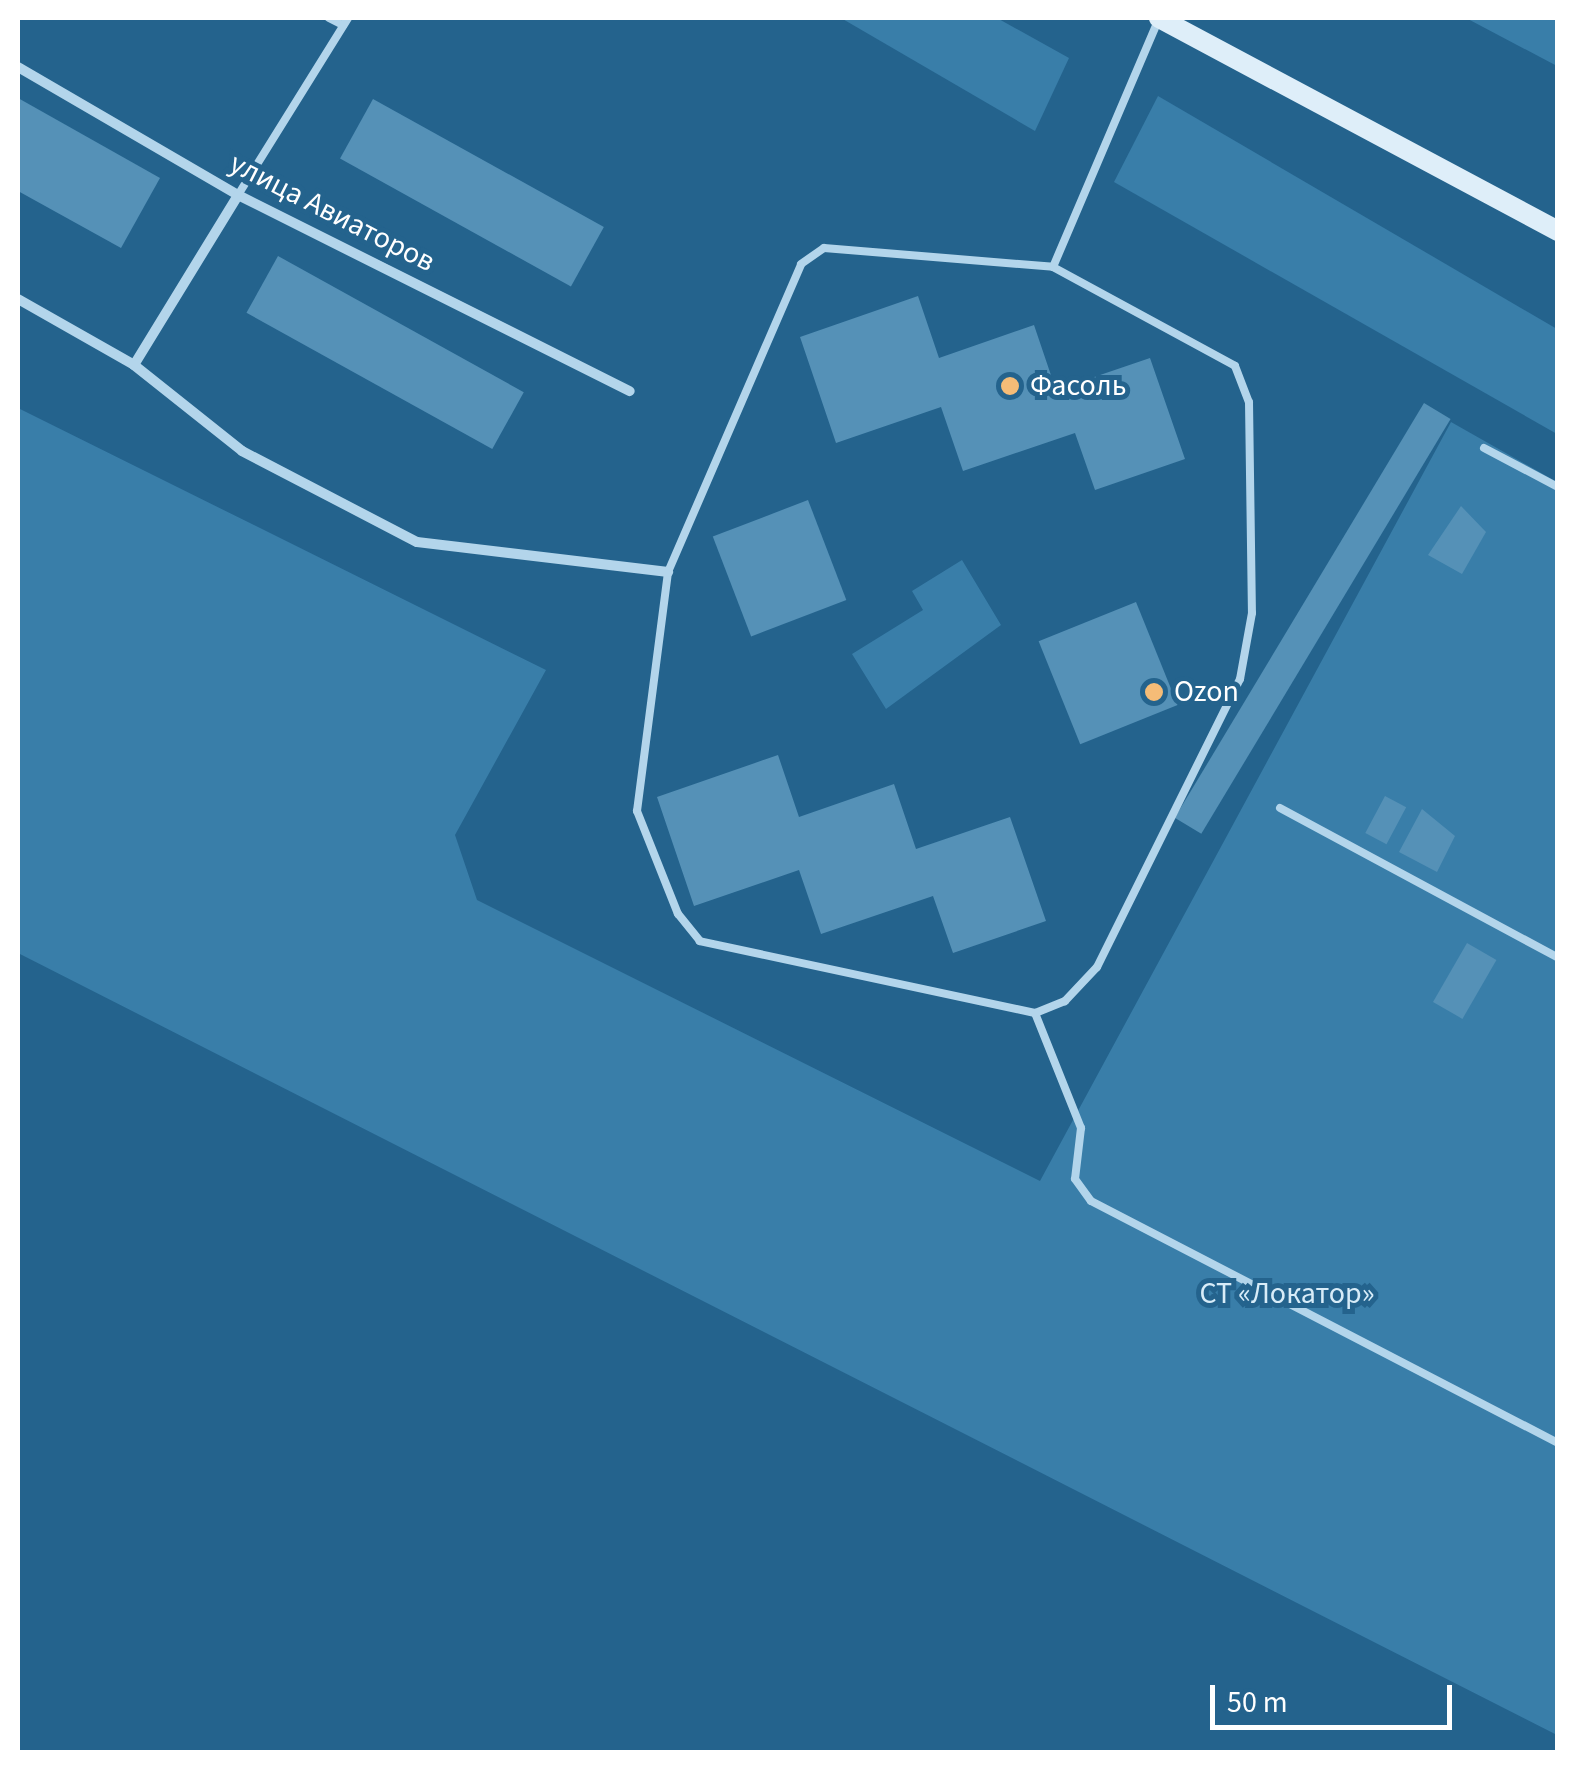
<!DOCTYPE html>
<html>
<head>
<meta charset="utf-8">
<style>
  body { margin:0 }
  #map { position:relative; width:1575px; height:1770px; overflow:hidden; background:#24638d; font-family:"Source Sans 3",sans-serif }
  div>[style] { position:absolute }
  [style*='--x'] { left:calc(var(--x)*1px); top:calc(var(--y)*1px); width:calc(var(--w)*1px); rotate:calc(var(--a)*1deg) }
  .green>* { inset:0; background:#397ea9 }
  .building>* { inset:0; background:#5591b7; transform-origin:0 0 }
  .service>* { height:8px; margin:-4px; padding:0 4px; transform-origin:4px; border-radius:4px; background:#b3d5eb }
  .minor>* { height:10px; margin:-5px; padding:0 5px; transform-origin:5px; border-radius:5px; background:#b3d5eb }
  .secondary>* { height:20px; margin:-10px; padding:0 10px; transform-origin:10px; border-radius:10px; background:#deeef9 }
  .dots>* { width:28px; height:28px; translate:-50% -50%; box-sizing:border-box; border:5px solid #24638d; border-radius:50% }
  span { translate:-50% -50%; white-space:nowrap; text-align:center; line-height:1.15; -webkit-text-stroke:10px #24638d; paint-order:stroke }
  .street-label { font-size:30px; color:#fff }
  .poi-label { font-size:30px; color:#fff }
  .left { translate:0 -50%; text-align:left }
  .park-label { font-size:30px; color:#d8ecf8 }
  .frame { position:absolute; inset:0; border:20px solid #fff; pointer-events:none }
  .scale { position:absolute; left:1210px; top:1685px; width:242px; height:45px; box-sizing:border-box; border:5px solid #fff; border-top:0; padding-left:12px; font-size:30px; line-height:35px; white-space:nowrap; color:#fff; -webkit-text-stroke:8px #24638d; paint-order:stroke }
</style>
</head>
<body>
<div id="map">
  <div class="green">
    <i style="clip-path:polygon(841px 18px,997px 18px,1069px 58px,1035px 131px)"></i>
    <i style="clip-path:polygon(1466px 18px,1557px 18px,1557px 66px)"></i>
    <i style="clip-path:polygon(1158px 96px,1557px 329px,1557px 434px,1114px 182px)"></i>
    <i style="clip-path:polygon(18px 408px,546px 670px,455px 835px,477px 900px,1040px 1181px,1451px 422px,1557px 482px,1557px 1735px,18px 953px)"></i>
    <i style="clip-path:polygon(962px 560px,1001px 625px,886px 709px,852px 654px,923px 610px,912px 591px)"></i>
  </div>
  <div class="building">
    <i style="clip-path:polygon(18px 98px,160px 178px,121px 248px,18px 191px)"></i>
    <i style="left:373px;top:99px;width:264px;height:68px;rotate:29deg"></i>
    <i style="left:278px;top:256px;width:281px;height:65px;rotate:29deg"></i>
    <i style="clip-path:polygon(918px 296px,939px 358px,1034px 325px,1056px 390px,1150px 358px,1185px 459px,1095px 490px,1075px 433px,963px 471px,941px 407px,836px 443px,800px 337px)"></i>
    <i style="left:1424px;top:403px;width:31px;height:484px;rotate:31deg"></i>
    <i style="left:808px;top:500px;width:107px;height:102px;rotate:69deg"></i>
    <i style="clip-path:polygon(1461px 506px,1486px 532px,1462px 574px,1428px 555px)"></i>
    <i style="left:1136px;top:602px;width:111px;height:105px;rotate:68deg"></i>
    <i style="clip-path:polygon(778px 755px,799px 817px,894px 784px,916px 849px,1010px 817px,1046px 921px,953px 953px,933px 896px,821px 934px,799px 870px,694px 906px,657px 797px)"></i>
    <i style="left:1385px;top:796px;width:24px;height:42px;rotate:28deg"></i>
    <i style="clip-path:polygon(1422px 809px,1455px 836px,1437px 872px,1399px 852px)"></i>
    <i style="left:1467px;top:943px;width:34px;height:68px;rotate:30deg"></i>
  </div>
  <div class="service">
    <i style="--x:329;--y:18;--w:16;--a:27"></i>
    <i style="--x:238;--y:195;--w:208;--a:-58.1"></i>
    <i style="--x:824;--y:248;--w:230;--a:4.7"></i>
    <i style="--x:1053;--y:267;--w:207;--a:28.5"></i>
    <i style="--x:1235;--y:366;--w:39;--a:69"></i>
    <i style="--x:1249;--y:402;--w:211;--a:89.2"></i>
    <i style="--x:1252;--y:613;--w:67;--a:100.3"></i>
    <i style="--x:1240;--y:679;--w:322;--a:116.4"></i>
    <i style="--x:1097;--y:967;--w:47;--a:133.3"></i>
    <i style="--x:1065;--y:1001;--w:32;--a:158"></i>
    <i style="--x:1035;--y:1013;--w:343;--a:-167.9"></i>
    <i style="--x:700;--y:941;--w:35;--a:-129"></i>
    <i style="--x:678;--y:914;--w:111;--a:-111.7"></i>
    <i style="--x:637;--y:811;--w:241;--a:-82.6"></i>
    <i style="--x:668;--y:572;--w:335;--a:-66.6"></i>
    <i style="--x:801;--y:264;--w:28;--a:-35"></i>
    <i style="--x:1053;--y:267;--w:270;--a:-66.9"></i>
    <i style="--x:1484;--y:448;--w:84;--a:27.8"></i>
    <i style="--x:1280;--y:808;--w:316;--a:28.3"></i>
    <i style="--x:1035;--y:1013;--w:124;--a:68.2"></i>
    <i style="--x:1081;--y:1128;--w:51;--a:96.7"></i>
    <i style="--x:1075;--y:1179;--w:27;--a:54"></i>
    <i style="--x:1091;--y:1201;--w:526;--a:27.39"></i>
  </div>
  <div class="minor">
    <i style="--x:18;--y:67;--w:255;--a:30.2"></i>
    <i style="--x:238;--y:195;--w:438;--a:26.6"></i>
    <i style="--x:18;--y:299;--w:133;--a:29.6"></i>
    <i style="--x:134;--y:365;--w:199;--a:-58.5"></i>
    <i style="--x:134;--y:365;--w:138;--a:38.5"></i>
    <i style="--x:242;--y:451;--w:197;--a:27.5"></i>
    <i style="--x:417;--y:542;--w:253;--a:6.8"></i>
  </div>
  <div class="secondary">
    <i style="--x:1159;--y:18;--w:452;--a:28.1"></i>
  </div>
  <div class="dots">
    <i style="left:1010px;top:386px;background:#f5bc77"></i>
    <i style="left:1154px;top:692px;background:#f5bc77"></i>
  </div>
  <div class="street-label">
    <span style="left:332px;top:213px;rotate:27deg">улица Авиаторов</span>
  </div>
  <div class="poi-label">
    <span class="left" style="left:1030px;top:386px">Фасоль</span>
    <span class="left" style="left:1174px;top:692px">Ozon</span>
  </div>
  <div class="park-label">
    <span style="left:1287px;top:1294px">СТ «Локатор»</span>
  </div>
  <div class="frame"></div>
  <div class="scale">50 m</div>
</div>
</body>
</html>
